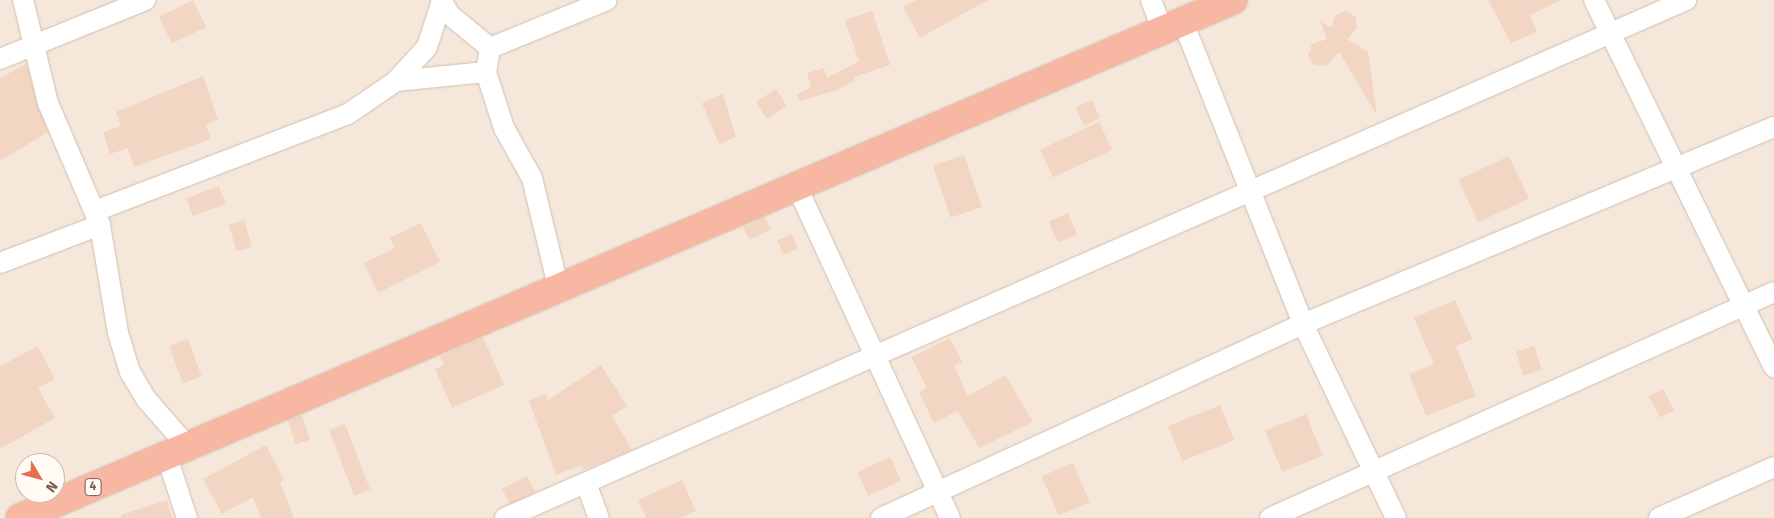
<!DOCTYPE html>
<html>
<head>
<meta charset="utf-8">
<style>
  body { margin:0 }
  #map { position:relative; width:1774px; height:518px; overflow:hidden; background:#fdf6ec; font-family:"Fira Sans",sans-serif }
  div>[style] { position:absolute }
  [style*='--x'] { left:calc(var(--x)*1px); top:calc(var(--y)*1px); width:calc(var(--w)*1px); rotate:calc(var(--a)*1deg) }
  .residential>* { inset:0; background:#f5e8da }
  .building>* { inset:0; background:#f3d5c3; transform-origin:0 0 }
  .roads { filter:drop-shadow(0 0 1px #d1beb0) drop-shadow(0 0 1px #d1beb0) }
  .street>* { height:20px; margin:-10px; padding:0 10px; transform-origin:10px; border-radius:10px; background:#fff }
  .highway>* { height:28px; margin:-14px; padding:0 14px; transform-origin:14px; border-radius:14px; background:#f7b7a3 }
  span { translate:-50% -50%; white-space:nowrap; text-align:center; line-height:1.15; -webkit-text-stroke:5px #fffaf3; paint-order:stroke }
  .shield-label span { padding:1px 4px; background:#fffaf3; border:1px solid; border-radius:4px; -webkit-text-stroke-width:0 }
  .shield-label { font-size:12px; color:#7a5c4d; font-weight:700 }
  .north { position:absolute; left:15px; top:453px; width:50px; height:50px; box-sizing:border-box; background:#fffaf3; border:1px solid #cabbb1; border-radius:50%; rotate:127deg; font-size:14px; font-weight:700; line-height:20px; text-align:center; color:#7a5c4d }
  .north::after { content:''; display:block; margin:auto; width:18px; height:22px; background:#e76f51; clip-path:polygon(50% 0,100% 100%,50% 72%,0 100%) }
</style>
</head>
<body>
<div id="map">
  <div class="residential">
    <i style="clip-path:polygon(evenodd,0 0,1774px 0,1774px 518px,0 518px,0 0,25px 463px,55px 463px,55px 493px,25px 493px,25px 463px)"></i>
  </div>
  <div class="building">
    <i style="left:193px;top:0;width:30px;height:38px;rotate:64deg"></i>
    <i style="clip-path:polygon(916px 0,988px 0,920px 38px,903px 7px)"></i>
    <i style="clip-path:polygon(1488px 0,1561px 0,1530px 15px,1537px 32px,1511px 43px)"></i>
    <i style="clip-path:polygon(872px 11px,890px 65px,854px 77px,855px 80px,840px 89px,800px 101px,797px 95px,811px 87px,807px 73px,824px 68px,827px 78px,859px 61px,845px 20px)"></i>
    <i style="clip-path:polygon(1346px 11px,1356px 17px,1357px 28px,1347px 39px,1368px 52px,1377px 115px,1339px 52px,1326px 66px,1314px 65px,1308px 56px,1312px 44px,1327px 39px,1320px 21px,1331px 28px,1335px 15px)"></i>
    <i style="clip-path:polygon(26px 64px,48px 132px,0 161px,0 78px)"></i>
    <i style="clip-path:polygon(203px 76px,218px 120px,206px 124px,211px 139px,134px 167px,128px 148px,110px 154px,103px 132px,121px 126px,116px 112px)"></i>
    <i style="left:776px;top:89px;width:20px;height:24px;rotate:57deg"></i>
    <i style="clip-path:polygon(723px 94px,736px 137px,719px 144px,702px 103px)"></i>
    <i style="left:1092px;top:100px;width:20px;height:18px;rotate:66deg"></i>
    <i style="left:1099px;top:122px;width:31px;height:65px;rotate:65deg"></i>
    <i style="left:964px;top:155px;width:55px;height:33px;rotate:71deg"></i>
    <i style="left:1509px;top:156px;width:47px;height:56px;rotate:65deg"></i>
    <i style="left:219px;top:186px;width:19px;height:35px;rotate:69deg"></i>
    <i style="left:1068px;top:213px;width:23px;height:21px;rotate:67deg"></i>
    <i style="left:765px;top:217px;width:14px;height:24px;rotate:65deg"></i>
    <i style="left:244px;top:220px;width:28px;height:16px;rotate:73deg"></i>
    <i style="clip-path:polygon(421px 223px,440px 262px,378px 293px,364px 263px,395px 248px,390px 238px)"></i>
    <i style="left:792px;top:234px;width:16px;height:16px;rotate:68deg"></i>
    <i style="clip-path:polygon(1455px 300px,1472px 339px,1456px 346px,1476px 396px,1426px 416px,1409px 374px,1434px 364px,1414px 318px)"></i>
    <i style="clip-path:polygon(483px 337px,504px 385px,452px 408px,435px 369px,444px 365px,440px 356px)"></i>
    <i style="clip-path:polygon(950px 338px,962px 362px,954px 366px,968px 396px,1005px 375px,1033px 422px,979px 448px,958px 411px,934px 423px,919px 392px,927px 388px,911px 357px)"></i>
    <i style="left:188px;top:339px;width:40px;height:20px;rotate:70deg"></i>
    <i style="clip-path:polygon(38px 346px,55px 379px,38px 388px,55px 418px,0 449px,0 366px)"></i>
    <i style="left:1534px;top:346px;width:25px;height:19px;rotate:72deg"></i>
    <i style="clip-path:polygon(601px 365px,627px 406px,612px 416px,632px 450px,584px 470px,581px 465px,556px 475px,529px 401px,546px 394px,548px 400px)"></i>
    <i style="left:1663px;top:389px;width:24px;height:16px;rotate:62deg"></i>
    <i style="left:1220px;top:405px;width:38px;height:56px;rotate:68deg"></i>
    <i style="left:1306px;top:414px;width:45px;height:44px;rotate:68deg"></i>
    <i style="left:302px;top:415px;width:26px;height:15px;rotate:72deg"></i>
    <i style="left:345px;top:424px;width:70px;height:17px;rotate:69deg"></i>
    <i style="clip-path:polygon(266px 445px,284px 480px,280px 482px,294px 518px,261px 518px,253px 497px,222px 514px,203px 479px)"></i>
    <i style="left:890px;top:457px;width:26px;height:36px;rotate:65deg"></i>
    <i style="left:1073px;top:463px;width:43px;height:34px;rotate:67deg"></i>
    <i style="left:527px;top:476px;width:18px;height:28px;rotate:63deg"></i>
    <i style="clip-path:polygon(682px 480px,696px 511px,681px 518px,646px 518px,638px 500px)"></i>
    <i style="clip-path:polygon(167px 500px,172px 518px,121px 518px,121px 515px)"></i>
  </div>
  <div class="roads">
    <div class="street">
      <i style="--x:23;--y:0;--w:106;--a:76.4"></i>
      <i style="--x:48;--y:103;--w:133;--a:66.9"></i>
      <i style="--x:100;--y:225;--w:109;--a:80.5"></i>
      <i style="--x:118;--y:333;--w:41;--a:72.9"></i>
      <i style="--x:130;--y:372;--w:33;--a:59"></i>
      <i style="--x:147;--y:400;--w:62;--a:48.9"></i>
      <i style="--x:441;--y:0;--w:17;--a:59"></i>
      <i style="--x:450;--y:15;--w:52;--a:39.5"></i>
      <i style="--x:490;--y:48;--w:24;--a:99"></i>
      <i style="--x:486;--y:72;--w:59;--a:72.2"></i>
      <i style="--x:504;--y:128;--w:57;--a:60.8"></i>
      <i style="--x:532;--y:178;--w:111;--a:76.5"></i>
      <i style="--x:1151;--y:0;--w:33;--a:69"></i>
      <i style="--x:1594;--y:0;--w:409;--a:63.9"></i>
      <i style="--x:1183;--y:22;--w:325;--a:68.3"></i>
      <i style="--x:1303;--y:324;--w:215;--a:64.4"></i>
      <i style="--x:490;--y:48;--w:126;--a:-22.3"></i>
      <i style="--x:0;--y:59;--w:157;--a:-22.1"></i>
      <i style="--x:396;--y:81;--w:90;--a:-5.7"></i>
      <i style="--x:797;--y:187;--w:365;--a:65.2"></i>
      <i style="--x:95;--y:211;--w:271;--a:-21"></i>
      <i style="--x:348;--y:114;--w:58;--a:-34.5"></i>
      <i style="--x:396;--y:81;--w:46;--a:-47.6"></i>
      <i style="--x:427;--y:47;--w:48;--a:-71.9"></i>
      <i style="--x:0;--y:263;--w:107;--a:-20.8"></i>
      <i style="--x:167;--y:457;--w:64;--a:71.8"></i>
      <i style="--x:586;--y:483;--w:37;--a:70"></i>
      <i style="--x:505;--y:518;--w:1290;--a:-23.68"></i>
      <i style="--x:881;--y:518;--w:464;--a:-24.7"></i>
      <i style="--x:1303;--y:324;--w:511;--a:-22.7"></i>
      <i style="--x:1270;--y:518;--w:552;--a:-24.15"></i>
      <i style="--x:1659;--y:518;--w:126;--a:-23.9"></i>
    </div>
    <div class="highway">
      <i style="--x:20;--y:518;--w:1319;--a:-23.12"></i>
    </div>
  </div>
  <div class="shield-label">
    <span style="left:93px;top:487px">4</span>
  </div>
  <div class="north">N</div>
</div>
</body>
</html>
